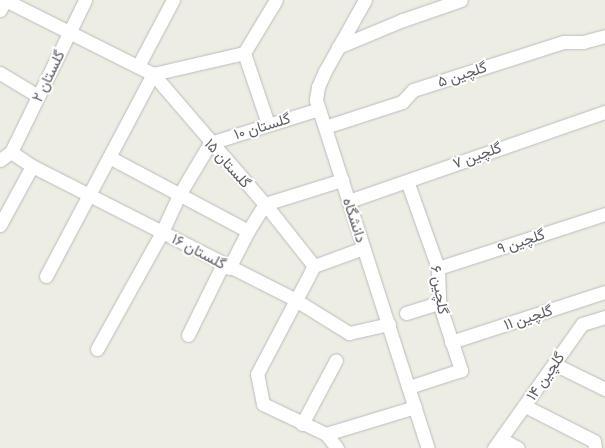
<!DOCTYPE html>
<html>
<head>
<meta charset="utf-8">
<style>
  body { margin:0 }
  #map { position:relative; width:605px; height:448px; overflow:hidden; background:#eeede3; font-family:"Exo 2",Vazirmatn,sans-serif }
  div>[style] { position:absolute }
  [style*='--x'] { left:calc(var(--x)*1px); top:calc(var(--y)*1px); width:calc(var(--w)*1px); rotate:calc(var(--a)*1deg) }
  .roads { filter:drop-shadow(0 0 1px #b9bbbf) drop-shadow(0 0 1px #b9bbbf) }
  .minor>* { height:13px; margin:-6.5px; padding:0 6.5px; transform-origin:6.5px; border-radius:6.5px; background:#fff }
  span { translate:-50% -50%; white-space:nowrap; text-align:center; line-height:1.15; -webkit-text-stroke:4px #fff; paint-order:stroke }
  .street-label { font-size:15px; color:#5c5e64 }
</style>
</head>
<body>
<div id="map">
  <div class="roads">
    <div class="minor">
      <i style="--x:365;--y:0;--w:81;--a:119.4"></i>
      <i style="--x:325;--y:71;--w:17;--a:114"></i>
      <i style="--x:318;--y:87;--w:13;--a:99"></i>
      <i style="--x:316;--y:100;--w:366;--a:72.2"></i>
      <i style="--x:0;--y:10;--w:11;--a:-63"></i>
      <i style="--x:5;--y:0;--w:165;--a:26.6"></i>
      <i style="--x:153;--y:74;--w:172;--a:49.3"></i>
      <i style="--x:265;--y:204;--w:79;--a:51.7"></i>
      <i style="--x:338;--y:47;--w:70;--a:-22.6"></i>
      <i style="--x:403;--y:20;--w:61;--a:-19"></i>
      <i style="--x:244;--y:53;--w:75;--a:71.3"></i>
      <i style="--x:138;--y:66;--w:75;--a:-62.1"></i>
      <i style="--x:0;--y:73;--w:44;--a:31.2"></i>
      <i style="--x:325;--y:127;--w:81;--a:-18"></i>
      <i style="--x:402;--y:102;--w:16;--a:-47"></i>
      <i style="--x:413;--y:90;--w:157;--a:-17.7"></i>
      <i style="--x:563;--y:42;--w:20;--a:0"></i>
      <i style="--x:583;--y:42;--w:23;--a:-15"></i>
      <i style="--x:11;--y:152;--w:25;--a:34"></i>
      <i style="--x:32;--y:166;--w:294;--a:26.9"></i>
      <i style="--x:294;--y:299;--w:65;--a:31.7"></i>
      <i style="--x:349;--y:333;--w:41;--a:-12.7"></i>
      <i style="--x:109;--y:157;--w:157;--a:28"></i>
      <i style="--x:0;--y:160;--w:14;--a:-36"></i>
      <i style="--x:11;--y:152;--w:169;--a:-64"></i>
      <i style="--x:407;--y:181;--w:92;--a:70.4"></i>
      <i style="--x:438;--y:268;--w:35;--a:88"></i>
      <i style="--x:439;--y:303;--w:71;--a:71.8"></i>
      <i style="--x:461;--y:370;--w:55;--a:161.9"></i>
      <i style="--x:349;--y:201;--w:271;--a:-19.2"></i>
      <i style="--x:0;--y:225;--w:67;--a:-61.5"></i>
      <i style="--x:229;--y:268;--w:42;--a:-62.8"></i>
      <i style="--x:248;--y:231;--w:32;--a:-58"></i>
      <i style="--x:265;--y:204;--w:81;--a:-17.3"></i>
      <i style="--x:438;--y:268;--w:176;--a:-17.9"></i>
      <i style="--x:46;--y:276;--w:229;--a:-62.1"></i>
      <i style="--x:153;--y:74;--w:93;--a:-13"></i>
      <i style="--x:244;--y:53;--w:62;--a:-58.9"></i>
      <i style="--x:406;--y:313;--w:34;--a:-17"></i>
      <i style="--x:188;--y:335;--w:79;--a:-63.8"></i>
      <i style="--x:451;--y:342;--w:162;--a:-18"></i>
      <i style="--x:97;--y:349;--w:134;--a:-60.9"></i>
      <i style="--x:162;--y:232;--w:41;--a:-65.3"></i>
      <i style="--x:179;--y:195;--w:61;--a:-59.2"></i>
      <i style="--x:210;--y:143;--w:114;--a:-17.3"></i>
      <i style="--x:554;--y:364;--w:57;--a:26.1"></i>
      <i style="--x:525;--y:406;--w:77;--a:26.9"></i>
      <i style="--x:594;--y:441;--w:7;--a:82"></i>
      <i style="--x:302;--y:424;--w:72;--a:-62"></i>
      <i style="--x:326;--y:434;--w:93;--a:-16.9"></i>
      <i style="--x:501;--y:439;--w:19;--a:28"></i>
      <i style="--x:337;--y:448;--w:18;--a:-128"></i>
      <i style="--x:326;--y:434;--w:70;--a:-154.5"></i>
      <i style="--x:263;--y:404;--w:31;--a:-101"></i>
      <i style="--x:257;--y:374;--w:122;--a:-62.2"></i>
      <i style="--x:314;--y:266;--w:47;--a:-20"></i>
      <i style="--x:494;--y:448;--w:152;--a:-54.6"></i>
      <i style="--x:582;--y:324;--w:24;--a:-17"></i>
    </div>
  </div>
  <div class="street-label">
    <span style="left:462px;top:74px;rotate:-18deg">گلچین ۵</span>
    <span style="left:48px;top:76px;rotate:-64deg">گلستان ۲</span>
    <span style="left:262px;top:126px;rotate:-17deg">گلستان ۱۰</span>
    <span style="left:477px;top:155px;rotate:-20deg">گلچین ۷</span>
    <span style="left:228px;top:163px;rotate:48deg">گلستان ۱۵</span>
    <span style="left:355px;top:220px;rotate:72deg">دانشگاه</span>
    <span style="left:521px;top:241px;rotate:-18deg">گلچین ۹</span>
    <span style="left:199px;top:251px;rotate:28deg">گلستان ۱۶</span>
    <span style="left:440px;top:290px;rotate:81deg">گلچین ۶</span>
    <span style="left:528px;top:317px;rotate:-18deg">گلچین ۱۱</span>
    <span style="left:545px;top:376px;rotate:-55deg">گلچین ۱۴</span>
  </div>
</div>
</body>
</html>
